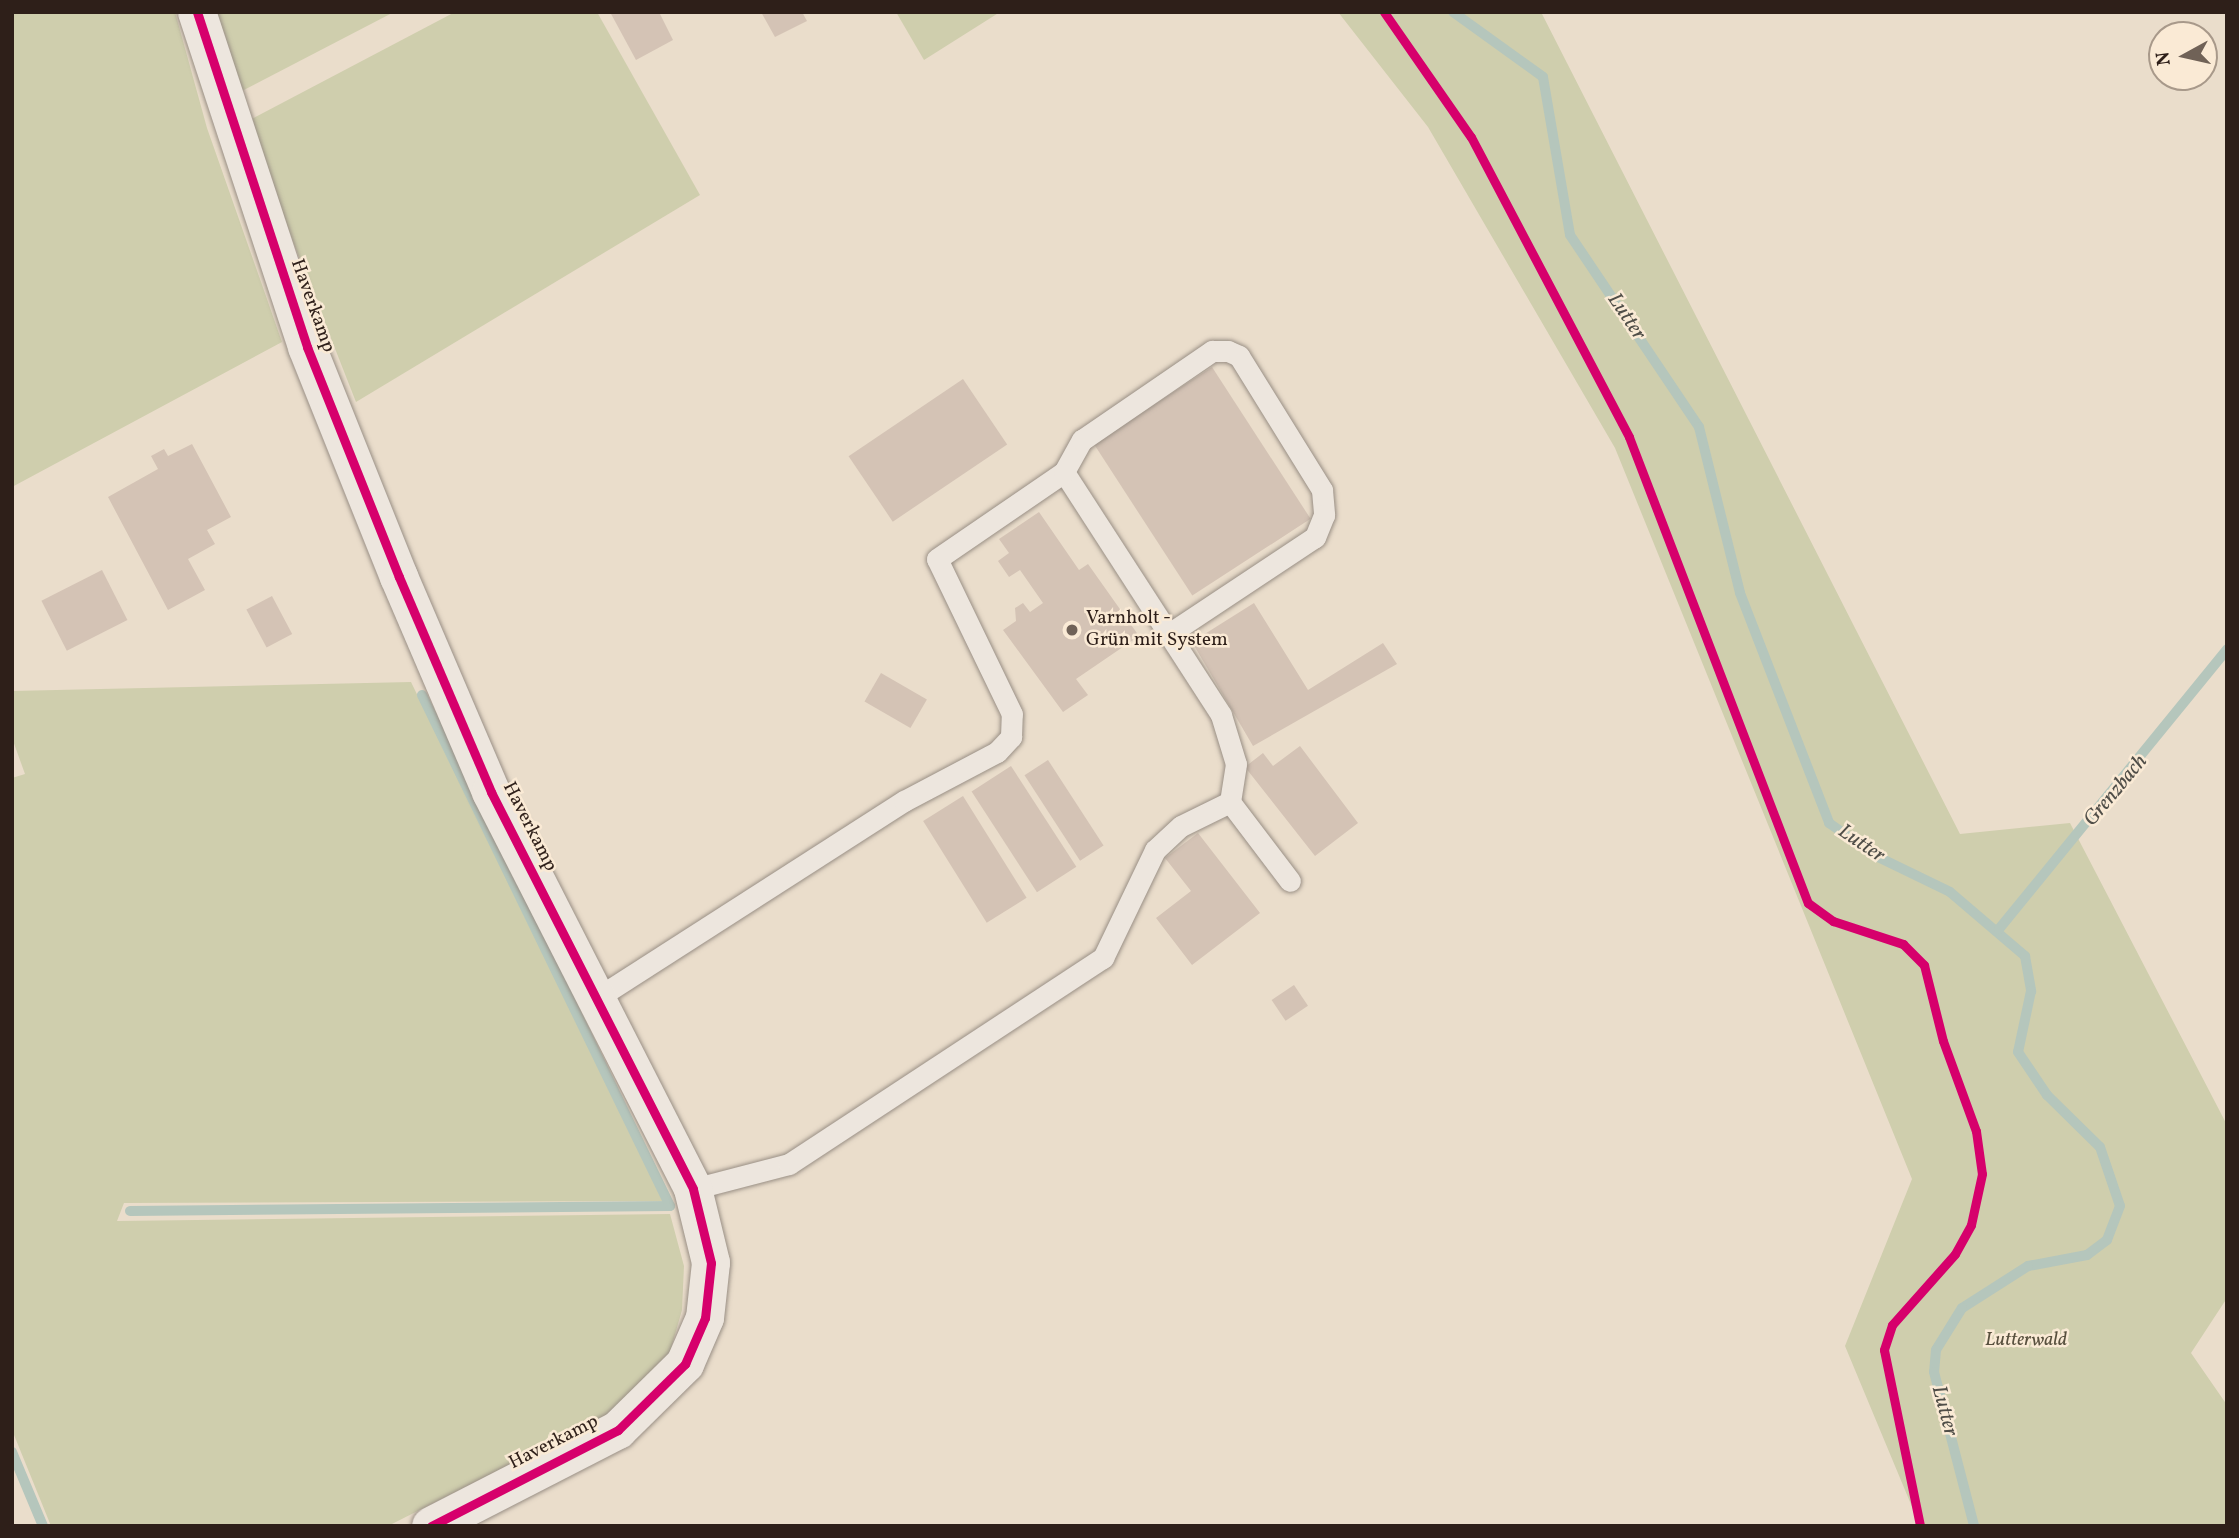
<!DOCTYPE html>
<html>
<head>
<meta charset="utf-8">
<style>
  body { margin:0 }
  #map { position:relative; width:2239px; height:1538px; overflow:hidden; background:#eaddcb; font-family:Vollkorn,serif }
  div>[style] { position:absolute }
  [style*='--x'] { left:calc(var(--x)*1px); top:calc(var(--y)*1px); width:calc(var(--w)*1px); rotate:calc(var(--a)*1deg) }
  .green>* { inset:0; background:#cfcead }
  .stream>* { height:10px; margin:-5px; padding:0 5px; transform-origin:5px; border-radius:5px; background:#b5c6bc }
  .building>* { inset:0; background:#d4c3b5; transform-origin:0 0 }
  .roads { filter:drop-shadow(0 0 2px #998f85) drop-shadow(0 0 2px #998f85) }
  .lane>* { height:21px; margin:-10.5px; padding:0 10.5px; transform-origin:10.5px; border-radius:10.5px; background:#ede6de }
  .street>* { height:38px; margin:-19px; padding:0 19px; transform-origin:19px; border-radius:19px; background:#ede6de }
  .cycleway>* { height:9px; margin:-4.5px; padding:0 4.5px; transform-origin:4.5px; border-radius:4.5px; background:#d6006c }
  .dots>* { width:19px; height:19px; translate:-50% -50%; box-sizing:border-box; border:4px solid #faead5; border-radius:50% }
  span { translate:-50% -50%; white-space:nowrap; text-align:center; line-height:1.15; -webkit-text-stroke:5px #faead5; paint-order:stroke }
  .street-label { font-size:19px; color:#2e1f19 }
  .poi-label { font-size:19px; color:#2e1f19 }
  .left { translate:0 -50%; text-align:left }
  .park-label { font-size:19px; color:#58503e; font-style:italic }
  .water-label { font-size:21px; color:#504e48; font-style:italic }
  .frame { position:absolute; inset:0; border:14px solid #2e1f19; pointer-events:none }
  .north { position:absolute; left:2148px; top:21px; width:70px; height:70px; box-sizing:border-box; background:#faead5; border:2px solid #a8998a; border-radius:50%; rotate:262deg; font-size:19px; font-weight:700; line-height:28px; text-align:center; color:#2e1f19 }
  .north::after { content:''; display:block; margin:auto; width:24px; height:32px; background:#706257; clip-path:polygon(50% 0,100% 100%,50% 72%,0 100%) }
</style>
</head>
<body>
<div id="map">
  <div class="green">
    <i style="clip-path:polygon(12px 12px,175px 12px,207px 128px,282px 342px,12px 487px)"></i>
    <i style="clip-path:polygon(217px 12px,394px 12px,240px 92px)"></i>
    <i style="clip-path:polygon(455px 12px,597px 12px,700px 195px,356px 402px,246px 122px)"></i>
    <i style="clip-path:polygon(896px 12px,1000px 12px,924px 60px)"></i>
    <i style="clip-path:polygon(1338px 12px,1541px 12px,1960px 834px,2070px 823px,2227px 1125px,2227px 1298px,2191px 1353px,2227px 1405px,2227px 1526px,1920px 1526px,1845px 1346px,1912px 1179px,1615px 448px,1428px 127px)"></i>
    <i style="clip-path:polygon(411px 682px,664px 1201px,124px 1203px,117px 1221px,670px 1214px,684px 1266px,682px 1310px,670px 1352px,611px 1413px,388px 1526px,51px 1526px,12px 1430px,12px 778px,25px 774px,12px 738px,12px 691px)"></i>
  </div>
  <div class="stream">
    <i style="--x:1453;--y:12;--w:111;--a:35.8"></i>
    <i style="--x:1543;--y:77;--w:160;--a:80.3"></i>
    <i style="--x:1570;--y:235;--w:231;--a:56.1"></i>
    <i style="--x:1699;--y:427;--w:171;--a:76.1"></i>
    <i style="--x:1740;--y:593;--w:247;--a:68.8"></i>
    <i style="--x:1829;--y:823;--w:57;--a:35.1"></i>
    <i style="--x:1876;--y:856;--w:82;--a:25.9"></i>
    <i style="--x:1950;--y:892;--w:99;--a:40.5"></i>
    <i style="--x:2025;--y:956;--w:36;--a:80"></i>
    <i style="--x:2031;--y:991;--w:62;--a:102"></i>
    <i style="--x:2018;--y:1052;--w:52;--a:56"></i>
    <i style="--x:2047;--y:1095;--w:74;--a:44.5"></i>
    <i style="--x:2100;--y:1147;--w:62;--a:71.3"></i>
    <i style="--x:2120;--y:1206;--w:36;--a:111"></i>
    <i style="--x:2107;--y:1240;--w:25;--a:143"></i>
    <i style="--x:2087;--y:1255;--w:60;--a:169.4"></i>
    <i style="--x:2028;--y:1266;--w:78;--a:147.5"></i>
    <i style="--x:1962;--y:1308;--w:49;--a:121.8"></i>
    <i style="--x:1936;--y:1350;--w:22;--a:95"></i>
    <i style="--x:1934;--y:1372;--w:159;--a:75.4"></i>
    <i style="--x:1999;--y:929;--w:361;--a:-50.8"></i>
    <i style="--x:130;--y:1211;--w:540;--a:-0.53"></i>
    <i style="--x:670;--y:1206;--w:568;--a:-115.89"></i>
    <i style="--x:12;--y:1452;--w:80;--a:67.3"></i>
  </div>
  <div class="building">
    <i style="clip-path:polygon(610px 12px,659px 12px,673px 40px,636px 60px)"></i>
    <i style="clip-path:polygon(761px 12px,802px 12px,807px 21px,775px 37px)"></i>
    <i style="left:1212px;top:367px;width:181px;height:141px;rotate:57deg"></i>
    <i style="left:963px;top:379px;width:79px;height:138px;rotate:56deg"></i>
    <i style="clip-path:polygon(192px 444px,231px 517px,207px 530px,215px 544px,188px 559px,205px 590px,168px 610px,108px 497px,158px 469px,151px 456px,164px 449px,168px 456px)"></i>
    <i style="clip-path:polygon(1039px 512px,1079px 570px,1088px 564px,1139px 636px,1076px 679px,1088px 695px,1063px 712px,1003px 630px,1016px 621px,1015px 608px,1023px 603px,1030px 612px,1043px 603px,1020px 570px,1009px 577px,998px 561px,1009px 553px,999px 539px)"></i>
    <i style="left:102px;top:570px;width:56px;height:68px;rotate:63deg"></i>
    <i style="left:272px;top:596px;width:43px;height:29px;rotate:62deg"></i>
    <i style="clip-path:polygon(1254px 603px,1308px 690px,1383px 643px,1397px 664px,1253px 746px,1192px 642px)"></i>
    <i style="left:881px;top:673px;width:53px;height:33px;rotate:30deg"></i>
    <i style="clip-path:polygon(1300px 746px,1358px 823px,1315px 856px,1245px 767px,1263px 753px,1273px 766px)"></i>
    <i style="left:1048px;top:760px;width:102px;height:28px;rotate:57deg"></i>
    <i style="left:1011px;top:766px;width:120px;height:47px;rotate:57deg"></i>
    <i style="left:963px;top:796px;width:120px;height:47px;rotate:58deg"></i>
    <i style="clip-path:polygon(1198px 833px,1260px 913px,1192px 965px,1156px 918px,1191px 891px,1165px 858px)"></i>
    <i style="left:1294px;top:985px;width:25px;height:27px;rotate:56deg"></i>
  </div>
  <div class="roads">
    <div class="lane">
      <i style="--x:1064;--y:472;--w:289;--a:57.1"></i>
      <i style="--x:1221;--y:715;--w:51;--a:73"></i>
      <i style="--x:1236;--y:764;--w:38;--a:99"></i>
      <i style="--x:1230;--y:802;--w:99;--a:52.8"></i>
      <i style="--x:597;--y:998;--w:365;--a:-32.7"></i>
      <i style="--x:904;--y:801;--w:105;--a:-27.8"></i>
      <i style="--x:997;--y:752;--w:21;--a:-47"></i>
      <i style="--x:1011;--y:737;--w:23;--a:-88"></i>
      <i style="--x:1012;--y:714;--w:172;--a:-115.8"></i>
      <i style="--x:937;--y:559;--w:154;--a:-34.4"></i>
      <i style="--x:1064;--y:472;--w:37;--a:-61"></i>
      <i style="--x:1082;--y:440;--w:158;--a:-34.4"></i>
      <i style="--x:1212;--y:351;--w:16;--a:0"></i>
      <i style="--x:1228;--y:351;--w:12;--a:24"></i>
      <i style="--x:1239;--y:356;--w:158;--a:58.2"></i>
      <i style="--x:1322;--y:490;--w:25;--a:85"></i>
      <i style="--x:1324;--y:515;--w:24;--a:112"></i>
      <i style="--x:1315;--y:537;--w:175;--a:146.4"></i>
      <i style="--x:693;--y:1189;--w:99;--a:-14.6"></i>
      <i style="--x:789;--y:1164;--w:376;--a:-33.3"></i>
      <i style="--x:1103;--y:958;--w:120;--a:-64.3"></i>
      <i style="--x:1155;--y:850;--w:35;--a:-43"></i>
      <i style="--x:1181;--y:826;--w:55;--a:-26.1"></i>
    </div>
    <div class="street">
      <i style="--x:197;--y:12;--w:353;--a:71.8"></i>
      <i style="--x:307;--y:347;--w:248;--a:68.2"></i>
      <i style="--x:399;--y:577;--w:234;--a:66.8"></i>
      <i style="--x:491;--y:792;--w:445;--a:63"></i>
      <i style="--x:693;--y:1189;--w:76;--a:76.3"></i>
      <i style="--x:711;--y:1263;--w:55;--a:96.2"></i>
      <i style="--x:705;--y:1318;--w:50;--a:113.5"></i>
      <i style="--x:685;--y:1364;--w:94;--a:135.4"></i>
      <i style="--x:618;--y:1430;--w:210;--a:152.8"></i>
    </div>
  </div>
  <div class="cycleway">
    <i style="--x:197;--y:12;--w:353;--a:71.8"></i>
    <i style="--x:307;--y:347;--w:248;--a:68.2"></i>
    <i style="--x:399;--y:577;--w:234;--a:66.8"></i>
    <i style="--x:491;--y:792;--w:445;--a:63"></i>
    <i style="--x:693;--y:1189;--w:76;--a:76.3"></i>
    <i style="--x:711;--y:1263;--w:55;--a:96.2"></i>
    <i style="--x:705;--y:1318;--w:50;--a:113.5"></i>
    <i style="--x:685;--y:1364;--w:94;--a:135.4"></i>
    <i style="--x:618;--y:1430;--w:210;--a:152.8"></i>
    <i style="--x:1384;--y:12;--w:152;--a:55.2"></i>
    <i style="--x:1471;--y:137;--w:339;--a:62.2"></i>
    <i style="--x:1629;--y:437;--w:499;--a:69"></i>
    <i style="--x:1808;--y:903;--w:31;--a:36"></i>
    <i style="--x:1833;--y:921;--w:74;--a:18.2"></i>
    <i style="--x:1903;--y:944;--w:30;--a:45"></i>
    <i style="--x:1924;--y:965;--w:78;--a:76"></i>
    <i style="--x:1943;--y:1041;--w:96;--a:69.9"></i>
    <i style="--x:1976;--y:1131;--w:43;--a:82.1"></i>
    <i style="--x:1982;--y:1174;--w:52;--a:102.2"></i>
    <i style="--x:1971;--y:1225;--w:33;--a:119"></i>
    <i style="--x:1955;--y:1254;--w:95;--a:131.6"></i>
    <i style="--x:1892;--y:1325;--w:26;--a:108"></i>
    <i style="--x:1884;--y:1350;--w:180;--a:78.4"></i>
  </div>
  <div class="dots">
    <i style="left:1072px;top:630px;background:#706257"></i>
  </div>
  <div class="street-label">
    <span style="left:312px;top:306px;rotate:70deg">Haverkamp</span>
    <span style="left:529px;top:827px;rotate:63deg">Haverkamp</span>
    <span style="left:554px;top:1443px;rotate:-27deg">Haverkamp</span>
  </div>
  <div class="poi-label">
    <span class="left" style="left:1086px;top:630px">Varnholt -<br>Grün mit System</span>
  </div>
  <div class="park-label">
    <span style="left:2026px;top:1341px">Lutterwald</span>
  </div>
  <div class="water-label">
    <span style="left:1626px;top:317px;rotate:56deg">Lutter</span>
    <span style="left:2116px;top:791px;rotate:-50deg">Grenzbach</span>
    <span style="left:1861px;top:844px;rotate:34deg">Lutter</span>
    <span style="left:1944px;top:1411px;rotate:75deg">Lutter</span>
  </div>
  <div class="frame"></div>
  <div class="north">N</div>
</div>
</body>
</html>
